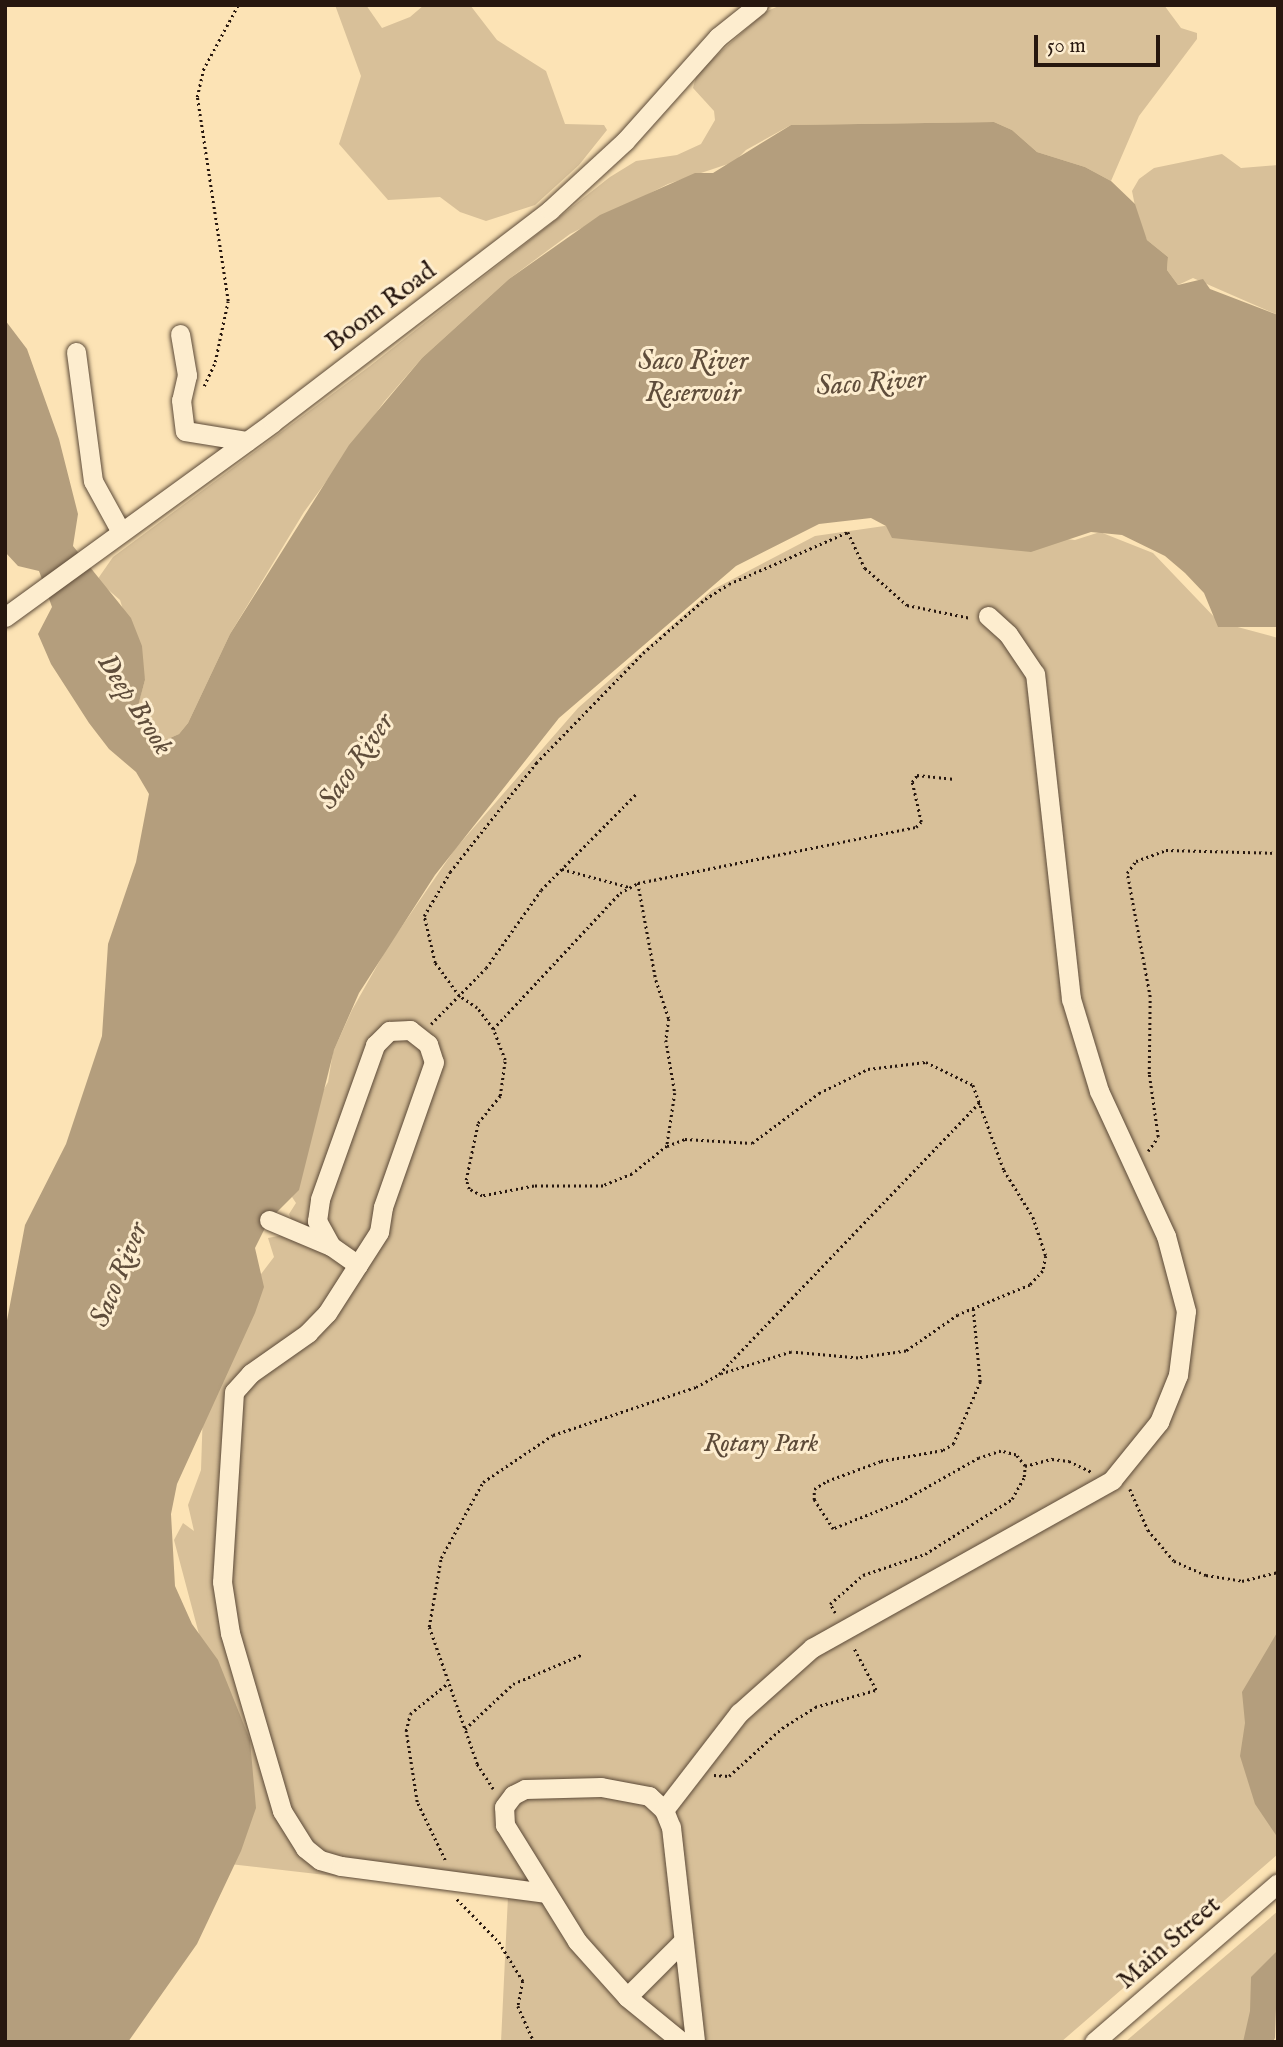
<!DOCTYPE html>
<html>
<head>
<meta charset="utf-8">
<style>
  body { margin:0 }
  #map { position:relative; width:1283px; height:2047px; overflow:hidden; background:#fce3b5; font-family:"IM FELL English",serif }
  div>[style] { position:absolute }
  [style*='--x'] { left:calc(var(--x)*1px); top:calc(var(--y)*1px); width:calc(var(--w)*1px); rotate:calc(var(--a)*1deg) }
  .green>* { inset:0; background:#d8c099 }
  .water>* { inset:0; background:#b49e7d }
  .path>* { height:2.5px; margin-top:-1.25px; transform-origin:0; background:repeating-linear-gradient(90deg,#27170f 0 2px,transparent 0 5.5px) }
  .roads { filter:drop-shadow(0 0 2px #5c4a38) drop-shadow(0 0 2px #5c4a38) }
  .minor>* { height:19px; margin:-9.5px; padding:0 9.5px; transform-origin:9.5px; border-radius:9.5px; background:#fdedcf }
  span { translate:-50% -50%; white-space:nowrap; text-align:center; line-height:1.15; -webkit-text-stroke:6px #fdedcf; paint-order:stroke }
  .street-label { font-size:26px; color:#27170f }
  .park-label { font-size:26px; color:#5c4a38; font-style:italic }
  .water-label { font-size:28px; color:#5f4d3b; font-style:italic }
  .frame { position:absolute; inset:0; border:7px solid #27170f; pointer-events:none }
  .scale { position:absolute; left:1034px; top:35px; width:126px; height:32px; box-sizing:border-box; border:4px solid #27170f; border-top:0; padding-left:9px; font-size:21px; line-height:24px; white-space:nowrap; color:#27170f; -webkit-text-stroke:5px #fdedcf; paint-order:stroke }
</style>
</head>
<body>
<div id="map">
  <div class="green">
    <i style="clip-path:polygon(335px 5px,366px 5px,382px 28px,410px 17px,424px 5px,470px 5px,497px 40px,546px 71px,565px 124px,604px 125px,607px 130px,579px 165px,535px 205px,486px 221px,460px 212px,440px 197px,388px 200px,339px 144px,361px 76px)"></i>
    <i style="clip-path:polygon(781px 5px,1164px 5px,1181px 28px,1197px 33px,1197px 39px,1139px 116px,1111px 181px,1085px 167px,1037px 152px,1012px 130px,994px 122px,791px 125px,746px 150px,734px 162px,668px 184px,570px 234px,509px 279px,422px 358px,384px 402px,304px 512px,230px 634px,188px 723px,179px 734px,163px 741px,154px 738px,138px 705px,145px 680px,120px 600px,97px 580px,113px 557px,370px 366px,610px 177px,636px 161px,677px 155px,701px 144px,715px 120px,714px 111px,693px 88px,697px 73px,765px 12px)"></i>
    <i style="clip-path:polygon(1222px 154px,1241px 168px,1278px 165px,1278px 315px,1193px 278px,1178px 285px,1167px 270px,1168px 257px,1147px 240px,1138px 221px,1132px 191px,1139px 179px,1154px 168px)"></i>
    <i style="clip-path:polygon(912px 522px,1075px 540px,1100px 532px,1153px 553px,1219px 622px,1278px 638px,1278px 1854px,1061px 2042px,501px 2042px,508px 1896px,212px 1862px,204px 1653px,174px 1540px,183px 1523px,194px 1531px,188px 1505px,201px 1470px,203px 1409px,258px 1278px,274px 1257px,268px 1238px,288px 1234px,293px 1223px,289px 1214px,296px 1203px,292px 1197px,303px 1127px,328px 1082px,333px 1052px,352px 1010px,387px 948px,455px 849px,578px 708px,712px 590px,815px 536px)"></i>
    <i style="clip-path:polygon(1278px 1911px,1278px 1971px,1254px 2042px,1125px 2042px)"></i>
  </div>
  <div class="water">
    <i style="clip-path:polygon(994px 122px,1012px 130px,1037px 152px,1085px 167px,1111px 181px,1135px 204px,1147px 240px,1168px 257px,1167px 270px,1178px 285px,1203px 279px,1210px 289px,1278px 315px,1278px 627px,1218px 627px,1204px 593px,1185px 573px,1165px 556px,1122px 535px,1091px 532px,1031px 552px,892px 538px,886px 526px,871px 518px,819px 524px,736px 566px,559px 718px,435px 875px,359px 993px,334px 1050px,299px 1190px,269px 1220px,255px 1248px,264px 1287px,255px 1313px,177px 1484px,171px 1514px,175px 1586px,192px 1624px,218px 1660px,250px 1740px,256px 1808px,241px 1851px,197px 1944px,128px 2042px,5px 2042px,5px 1331px,25px 1225px,66px 1144px,102px 1036px,108px 944px,136px 862px,149px 794px,136px 772px,109px 749px,89px 723px,51px 664px,38px 634px,52px 607px,39px 571px,18px 566px,5px 552px,5px 320px,27px 349px,59px 439px,78px 514px,73px 546px,131px 618px,142px 646px,145px 680px,138px 706px,154px 738px,163px 741px,179px 734px,188px 723px,230px 634px,349px 445px,422px 358px,509px 279px,600px 215px,695px 173px,713px 173px,791px 125px)"></i>
    <i style="clip-path:polygon(1278px 1631px,1278px 1838px,1255px 1804px,1240px 1756px,1245px 1723px,1242px 1692px)"></i>
    <i style="clip-path:polygon(1278px 1950px,1275px 2038px,1273px 2042px,1243px 2042px,1250px 2011px,1251px 1977px)"></i>
  </div>
  <div class="path">
    <i style="--x:204;--y:386;--w:26;--a:-65"></i>
    <i style="--x:215;--y:362;--w:62;--a:-78"></i>
    <i style="--x:228;--y:301;--w:206;--a:-98.6"></i>
    <i style="--x:197;--y:97;--w:28;--a:-77"></i>
    <i style="--x:203;--y:70;--w:74;--a:-61.7"></i>
    <i style="--x:562;--y:869;--w:69;--a:15"></i>
    <i style="--x:638;--y:883;--w:99;--a:79.5"></i>
    <i style="--x:656;--y:980;--w:41;--a:71.6"></i>
    <i style="--x:669;--y:1019;--w:21;--a:98"></i>
    <i style="--x:666;--y:1040;--w:54;--a:80.4"></i>
    <i style="--x:675;--y:1093;--w:54;--a:98.6"></i>
    <i style="--x:667;--y:1146;--w:45;--a:141.3"></i>
    <i style="--x:632;--y:1174;--w:31;--a:158"></i>
    <i style="--x:603;--y:1186;--w:69;--a:180"></i>
    <i style="--x:534;--y:1186;--w:53;--a:169.1"></i>
    <i style="--x:482;--y:1196;--w:15;--a:-152"></i>
    <i style="--x:469;--y:1189;--w:9;--a:-108"></i>
    <i style="--x:466;--y:1180;--w:58;--a:-78.1"></i>
    <i style="--x:478;--y:1123;--w:35;--a:-51"></i>
    <i style="--x:500;--y:1096;--w:36;--a:-82"></i>
    <i style="--x:505;--y:1060;--w:33;--a:-111"></i>
    <i style="--x:493;--y:1029;--w:26;--a:-127"></i>
    <i style="--x:477;--y:1008;--w:22;--a:-146"></i>
    <i style="--x:459;--y:996;--w:41;--a:-126"></i>
    <i style="--x:435;--y:963;--w:48;--a:-103.2"></i>
    <i style="--x:424;--y:916;--w:51;--a:-59.4"></i>
    <i style="--x:450;--y:872;--w:139;--a:-51.7"></i>
    <i style="--x:536;--y:763;--w:153;--a:-45.8"></i>
    <i style="--x:643;--y:653;--w:82;--a:-41.1"></i>
    <i style="--x:705;--y:599;--w:28;--a:-32"></i>
    <i style="--x:729;--y:584;--w:130;--a:-23.6"></i>
    <i style="--x:848;--y:532;--w:40;--a:65"></i>
    <i style="--x:865;--y:568;--w:56;--a:41.4"></i>
    <i style="--x:907;--y:605;--w:65;--a:11.5"></i>
    <i style="--x:431;--y:1024;--w:78;--a:-45.5"></i>
    <i style="--x:486;--y:968;--w:95;--a:-54.8"></i>
    <i style="--x:541;--y:890;--w:136;--a:-45.3"></i>
    <i style="--x:493;--y:1029;--w:186;--a:-47"></i>
    <i style="--x:620;--y:893;--w:21;--a:-29"></i>
    <i style="--x:638;--y:883;--w:284;--a:-11.4"></i>
    <i style="--x:916;--y:827;--w:7;--a:-45"></i>
    <i style="--x:921;--y:822;--w:41;--a:-102.7"></i>
    <i style="--x:912;--y:782;--w:9;--a:-54"></i>
    <i style="--x:917;--y:775;--w:38;--a:6"></i>
    <i style="--x:667;--y:1146;--w:19;--a:-21"></i>
    <i style="--x:685;--y:1139;--w:67;--a:3.4"></i>
    <i style="--x:752;--y:1143;--w:84;--a:-36.7"></i>
    <i style="--x:819;--y:1093;--w:55;--a:-26.1"></i>
    <i style="--x:868;--y:1069;--w:58;--a:-6.9"></i>
    <i style="--x:926;--y:1062;--w:52;--a:26.1"></i>
    <i style="--x:973;--y:1085;--w:90;--a:70"></i>
    <i style="--x:1004;--y:1170;--w:55;--a:58.3"></i>
    <i style="--x:1033;--y:1217;--w:41;--a:71.6"></i>
    <i style="--x:1046;--y:1256;--w:15;--a:101"></i>
    <i style="--x:1043;--y:1271;--w:19;--a:133"></i>
    <i style="--x:1030;--y:1285;--w:78;--a:157.4"></i>
    <i style="--x:958;--y:1315;--w:63;--a:145.3"></i>
    <i style="--x:906;--y:1351;--w:49;--a:171.7"></i>
    <i style="--x:858;--y:1358;--w:67;--a:-174.9"></i>
    <i style="--x:791;--y:1352;--w:73;--a:162.6"></i>
    <i style="--x:1148;--y:1151;--w:17;--a:-54"></i>
    <i style="--x:1158;--y:1137;--w:64;--a:-98.1"></i>
    <i style="--x:1149;--y:1074;--w:77;--a:-89.3"></i>
    <i style="--x:1150;--y:997;--w:126;--a:-100.5"></i>
    <i style="--x:1127;--y:873;--w:15;--a:-53"></i>
    <i style="--x:1136;--y:861;--w:32;--a:-20"></i>
    <i style="--x:1166;--y:850;--w:112;--a:1.5"></i>
    <i style="--x:1025;--y:1466;--w:28;--a:-15"></i>
    <i style="--x:1052;--y:1459;--w:17;--a:7"></i>
    <i style="--x:1069;--y:1461;--w:25;--a:26"></i>
    <i style="--x:1130;--y:1489;--w:45;--a:66.3"></i>
    <i style="--x:1148;--y:1530;--w:40;--a:50"></i>
    <i style="--x:1174;--y:1561;--w:35;--a:24"></i>
    <i style="--x:1206;--y:1575;--w:36;--a:9"></i>
    <i style="--x:1242;--y:1581;--w:37;--a:-14"></i>
    <i style="--x:835;--y:1613;--w:10;--a:-119"></i>
    <i style="--x:830;--y:1604;--w:44;--a:-41.3"></i>
    <i style="--x:863;--y:1575;--w:65;--a:-18.7"></i>
    <i style="--x:925;--y:1554;--w:103;--a:-32.3"></i>
    <i style="--x:1012;--y:1499;--w:25;--a:-61"></i>
    <i style="--x:1024;--y:1477;--w:11;--a:-85"></i>
    <i style="--x:1025;--y:1466;--w:14;--a:-129"></i>
    <i style="--x:1016;--y:1455;--w:16;--a:-165"></i>
    <i style="--x:1001;--y:1451;--w:23;--a:162"></i>
    <i style="--x:979;--y:1458;--w:87;--a:150.5"></i>
    <i style="--x:903;--y:1501;--w:75;--a:158.2"></i>
    <i style="--x:833;--y:1529;--w:35;--a:-123"></i>
    <i style="--x:814;--y:1500;--w:11;--a:-90"></i>
    <i style="--x:814;--y:1489;--w:15;--a:-32"></i>
    <i style="--x:827;--y:1481;--w:58;--a:-20.3"></i>
    <i style="--x:881;--y:1461;--w:63;--a:-10.1"></i>
    <i style="--x:943;--y:1450;--w:12;--a:-31"></i>
    <i style="--x:953;--y:1444;--w:68;--a:-66.5"></i>
    <i style="--x:980;--y:1382;--w:73;--a:-95.5"></i>
    <i style="--x:465;--y:1729;--w:66;--a:-43.2"></i>
    <i style="--x:513;--y:1684;--w:74;--a:-23.1"></i>
    <i style="--x:714;--y:1775;--w:15;--a:4"></i>
    <i style="--x:729;--y:1776;--w:72;--a:-42.2"></i>
    <i style="--x:782;--y:1728;--w:39;--a:-32"></i>
    <i style="--x:815;--y:1707;--w:63;--a:-15.6"></i>
    <i style="--x:876;--y:1690;--w:49;--a:-118.1"></i>
    <i style="--x:493;--y:1789;--w:30;--a:-123"></i>
    <i style="--x:477;--y:1764;--w:145;--a:-109.3"></i>
    <i style="--x:429;--y:1627;--w:70;--a:-80.1"></i>
    <i style="--x:441;--y:1558;--w:87;--a:-61.1"></i>
    <i style="--x:483;--y:1482;--w:84;--a:-33.9"></i>
    <i style="--x:553;--y:1435;--w:151;--a:-18.6"></i>
    <i style="--x:696;--y:1387;--w:26;--a:-29"></i>
    <i style="--x:719;--y:1374;--w:378;--a:-46.2"></i>
    <i style="--x:445;--y:1860;--w:64;--a:-115.8"></i>
    <i style="--x:417;--y:1802;--w:72;--a:-98.8"></i>
    <i style="--x:406;--y:1731;--w:17;--a:-77"></i>
    <i style="--x:410;--y:1714;--w:49;--a:-39.2"></i>
    <i style="--x:457;--y:1899;--w:60;--a:45.7"></i>
    <i style="--x:499;--y:1942;--w:46;--a:58.4"></i>
    <i style="--x:523;--y:1981;--w:25;--a:101"></i>
    <i style="--x:518;--y:2006;--w:39;--a:66"></i>
  </div>
  <div class="roads">
    <div class="minor">
      <i style="--x:180;--y:334;--w:42;--a:80.3"></i>
      <i style="--x:187;--y:375;--w:26;--a:103"></i>
      <i style="--x:181;--y:400;--w:31;--a:83"></i>
      <i style="--x:185;--y:431;--w:63;--a:9.2"></i>
      <i style="--x:76;--y:352;--w:130;--a:82.5"></i>
      <i style="--x:93;--y:481;--w:58;--a:61.2"></i>
      <i style="--x:5;--y:617;--w:331;--a:-36"></i>
      <i style="--x:273;--y:422;--w:349;--a:-37.4"></i>
      <i style="--x:550;--y:210;--w:102;--a:-42.6"></i>
      <i style="--x:625;--y:141;--w:140;--a:-48.2"></i>
      <i style="--x:718;--y:37;--w:51;--a:-38.7"></i>
      <i style="--x:269;--y:1220;--w:67;--a:22.8"></i>
      <i style="--x:331;--y:1246;--w:33;--a:35"></i>
      <i style="--x:331;--y:1246;--w:29;--a:-119"></i>
      <i style="--x:317;--y:1221;--w:22;--a:-82"></i>
      <i style="--x:320;--y:1199;--w:164;--a:-70.3"></i>
      <i style="--x:375;--y:1045;--w:20;--a:-45"></i>
      <i style="--x:389;--y:1031;--w:21;--a:-3"></i>
      <i style="--x:410;--y:1030;--w:23;--a:38"></i>
      <i style="--x:428;--y:1044;--w:19;--a:72"></i>
      <i style="--x:434;--y:1062;--w:154;--a:109.4"></i>
      <i style="--x:383;--y:1207;--w:25;--a:99"></i>
      <i style="--x:379;--y:1232;--w:96;--a:122.7"></i>
      <i style="--x:327;--y:1313;--w:28;--a:134"></i>
      <i style="--x:308;--y:1333;--w:70;--a:144.9"></i>
      <i style="--x:251;--y:1373;--w:25;--a:132"></i>
      <i style="--x:234;--y:1392;--w:190;--a:93.6"></i>
      <i style="--x:222;--y:1582;--w:52;--a:81.1"></i>
      <i style="--x:230;--y:1633;--w:185;--a:73.7"></i>
      <i style="--x:282;--y:1811;--w:44;--a:58.1"></i>
      <i style="--x:305;--y:1848;--w:19;--a:39"></i>
      <i style="--x:320;--y:1860;--w:22;--a:16"></i>
      <i style="--x:341;--y:1866;--w:206;--a:7.5"></i>
      <i style="--x:664;--y:1810;--w:123;--a:-52.3"></i>
      <i style="--x:739;--y:1713;--w:98;--a:-41.7"></i>
      <i style="--x:812;--y:1648;--w:344;--a:-29.2"></i>
      <i style="--x:1112;--y:1480;--w:75;--a:-51"></i>
      <i style="--x:1159;--y:1422;--w:51;--a:-68"></i>
      <i style="--x:1178;--y:1375;--w:64;--a:-82.9"></i>
      <i style="--x:1186;--y:1311;--w:78;--a:-104.9"></i>
      <i style="--x:1166;--y:1236;--w:160;--a:-114.8"></i>
      <i style="--x:1099;--y:1091;--w:96;--a:-106.9"></i>
      <i style="--x:1071;--y:999;--w:327;--a:-96.3"></i>
      <i style="--x:1035;--y:674;--w:48;--a:-124"></i>
      <i style="--x:1008;--y:634;--w:27;--a:-138"></i>
      <i style="--x:627;--y:1997;--w:78;--a:-45"></i>
      <i style="--x:682;--y:2042;--w:71;--a:-140.7"></i>
      <i style="--x:627;--y:1997;--w:75;--a:-131.8"></i>
      <i style="--x:577;--y:1941;--w:137;--a:-121.8"></i>
      <i style="--x:505;--y:1825;--w:18;--a:-93"></i>
      <i style="--x:504;--y:1807;--w:15;--a:-53"></i>
      <i style="--x:513;--y:1795;--w:13;--a:-27"></i>
      <i style="--x:525;--y:1789;--w:76;--a:-1.5"></i>
      <i style="--x:601;--y:1787;--w:49;--a:10.6"></i>
      <i style="--x:649;--y:1796;--w:21;--a:43"></i>
      <i style="--x:664;--y:1810;--w:18;--a:68"></i>
      <i style="--x:671;--y:1827;--w:216;--a:83.6"></i>
      <i style="--x:1094;--y:2042;--w:243;--a:-40.8"></i>
    </div>
  </div>
  <div class="street-label">
    <span style="left:381px;top:307px;rotate:-37deg">Boom Road</span>
    <span style="left:1169px;top:1943px;rotate:-41deg">Main Street</span>
  </div>
  <div class="park-label">
    <span style="left:761px;top:1444px">Rotary Park</span>
  </div>
  <div class="water-label">
    <span style="left:693px;top:378px">Saco River<br>Reservoir</span>
    <span style="left:871px;top:384px;rotate:-4deg">Saco River</span>
    <span style="left:134px;top:705px;rotate:57deg">Deep Brook</span>
    <span style="left:357px;top:762px;rotate:-55deg">Saco River</span>
    <span style="left:120px;top:1275px;rotate:-68deg">Saco River</span>
  </div>
  <div class="frame"></div>
  <div class="scale">50 m</div>
</div>
</body>
</html>
